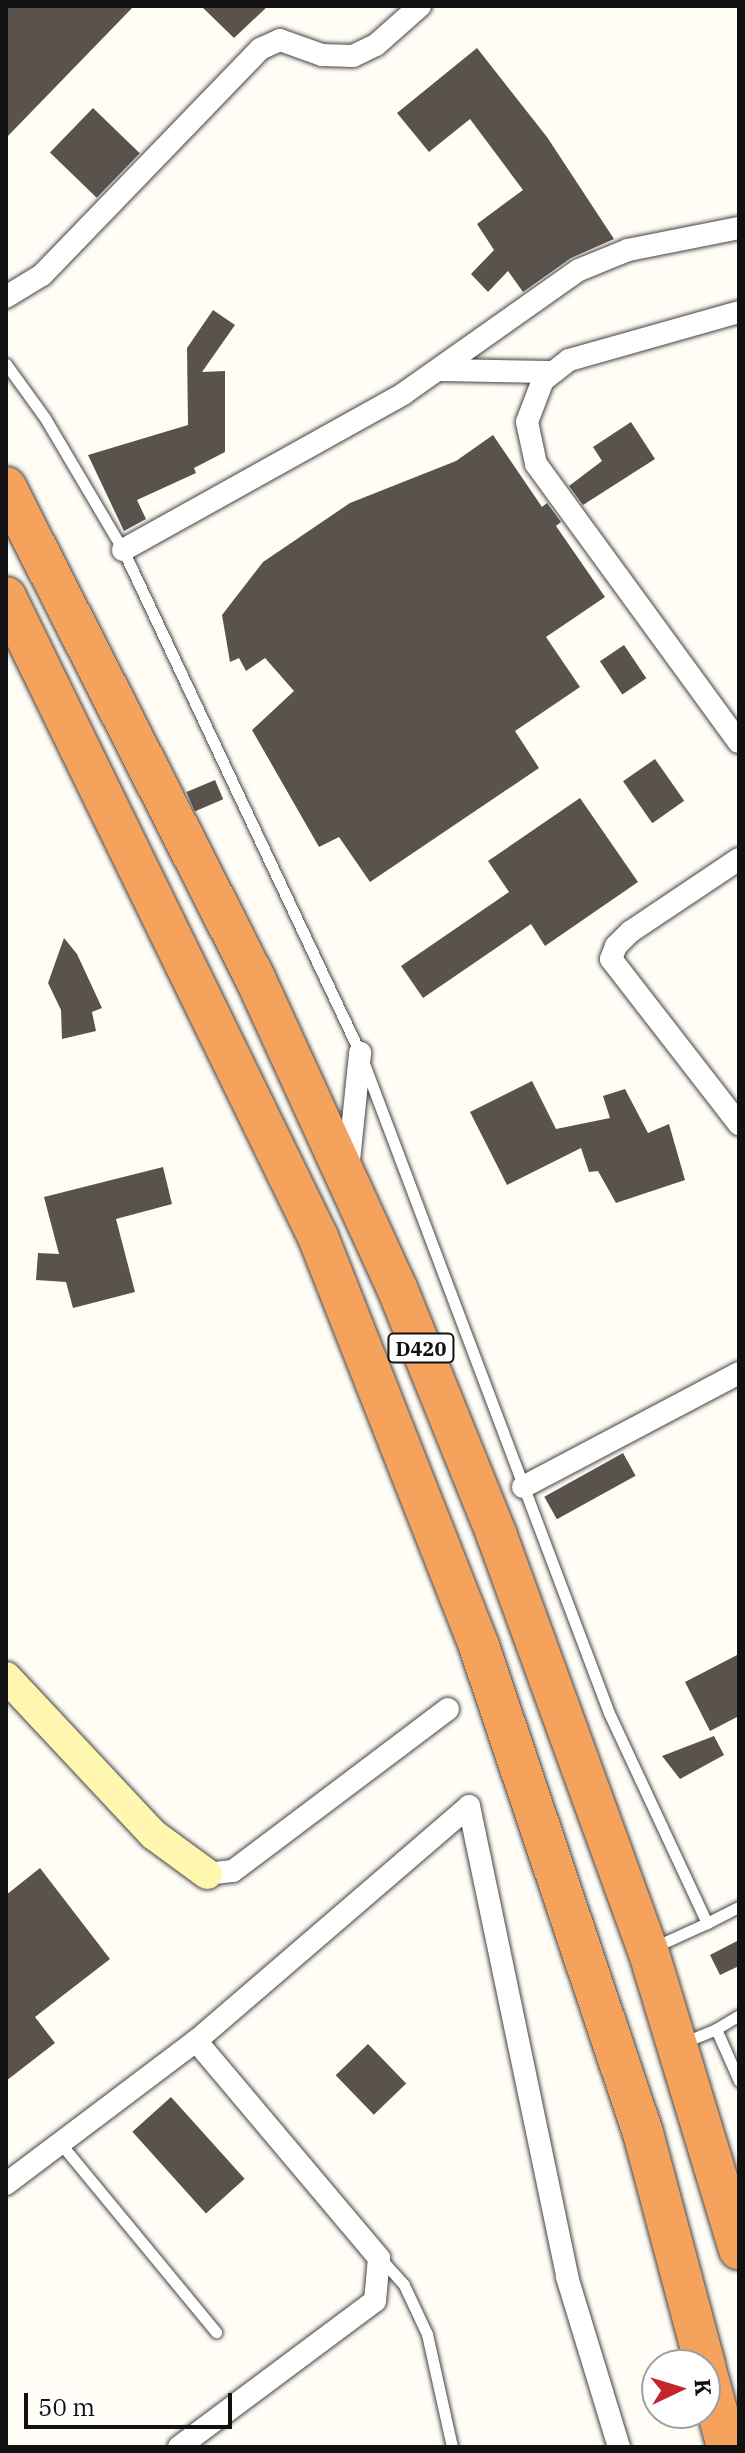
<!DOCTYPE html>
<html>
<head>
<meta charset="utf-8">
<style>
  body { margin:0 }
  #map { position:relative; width:745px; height:2453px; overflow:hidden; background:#fffdf5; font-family:"IBM Plex Serif",serif }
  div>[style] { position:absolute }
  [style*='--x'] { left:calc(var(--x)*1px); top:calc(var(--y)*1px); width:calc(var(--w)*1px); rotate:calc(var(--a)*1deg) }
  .building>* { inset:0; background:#5a524d; transform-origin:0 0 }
  .roads { filter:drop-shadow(0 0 2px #444) drop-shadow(0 0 2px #444) }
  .lane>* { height:11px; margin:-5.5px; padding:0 5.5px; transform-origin:5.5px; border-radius:5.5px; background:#fff }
  .street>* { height:22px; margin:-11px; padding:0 11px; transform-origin:11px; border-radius:11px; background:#fff }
  .secondary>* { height:30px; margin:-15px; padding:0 15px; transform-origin:15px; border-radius:15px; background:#fff6b0 }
  .highway>* { height:40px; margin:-20px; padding:0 20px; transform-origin:20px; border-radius:20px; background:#f5a25d }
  span { translate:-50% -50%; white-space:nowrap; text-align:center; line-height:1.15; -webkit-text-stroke:8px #fff; paint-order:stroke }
  .shield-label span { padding:2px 6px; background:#fff; border:2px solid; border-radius:6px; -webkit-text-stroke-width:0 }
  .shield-label { font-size:20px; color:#111; font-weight:700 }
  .frame { position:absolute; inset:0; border:8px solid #111; pointer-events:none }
  .north { position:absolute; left:641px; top:2349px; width:80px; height:80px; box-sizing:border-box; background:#fff; border:2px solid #a0a0a0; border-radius:50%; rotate:86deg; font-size:22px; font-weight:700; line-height:32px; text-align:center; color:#111 }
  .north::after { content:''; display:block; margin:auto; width:28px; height:36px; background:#c4262e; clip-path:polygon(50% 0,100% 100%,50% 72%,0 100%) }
  .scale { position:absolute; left:24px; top:2393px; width:208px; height:36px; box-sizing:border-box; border:4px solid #111; border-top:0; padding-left:10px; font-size:24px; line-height:28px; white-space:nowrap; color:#111; -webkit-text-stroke:6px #fff; paint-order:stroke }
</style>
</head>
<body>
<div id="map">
  <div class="building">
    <i style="clip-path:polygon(6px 6px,134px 6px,6px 138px)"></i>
    <i style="clip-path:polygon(201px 6px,268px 6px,234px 38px)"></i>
    <i style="clip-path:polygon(477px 48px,547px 137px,614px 239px,571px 258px,523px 292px,508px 271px,488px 292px,471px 274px,494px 250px,477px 224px,523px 190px,470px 119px,429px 152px,397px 113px)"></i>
    <i style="left:93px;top:108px;width:65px;height:62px;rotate:44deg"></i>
    <i style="clip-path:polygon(213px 310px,235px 325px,202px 372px,225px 371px,225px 452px,194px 468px,196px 473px,137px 500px,146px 519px,124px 531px,88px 455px,188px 425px,187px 348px)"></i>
    <i style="clip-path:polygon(631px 422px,655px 459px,583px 505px,569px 486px,602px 461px,593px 447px)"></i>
    <i style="clip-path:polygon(493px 435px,542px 507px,547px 503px,561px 522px,556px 526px,605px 597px,546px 637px,580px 687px,515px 731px,539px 768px,370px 882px,339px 837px,319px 847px,252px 730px,294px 691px,265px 658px,246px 671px,239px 658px,230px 662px,222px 615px,263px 562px,350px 503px,456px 461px)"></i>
    <i style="left:624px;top:645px;width:40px;height:29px;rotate:56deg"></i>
    <i style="left:655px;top:759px;width:51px;height:39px;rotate:55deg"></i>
    <i style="left:215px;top:780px;width:21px;height:31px;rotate:67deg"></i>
    <i style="clip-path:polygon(580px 798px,638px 882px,545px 946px,531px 924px,423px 998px,401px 966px,509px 892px,488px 861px)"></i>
    <i style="clip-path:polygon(64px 938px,77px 954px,102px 1008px,92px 1012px,96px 1031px,62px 1039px,61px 1010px,48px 983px)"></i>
    <i style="clip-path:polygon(532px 1081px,556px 1129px,610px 1118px,603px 1096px,625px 1089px,648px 1133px,669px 1124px,685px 1180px,616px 1203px,598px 1171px,589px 1172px,581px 1148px,507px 1185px,470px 1112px)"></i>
    <i style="clip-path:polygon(163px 1167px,172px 1204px,116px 1219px,135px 1292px,73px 1308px,66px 1282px,36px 1280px,38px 1253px,59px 1254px,44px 1197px)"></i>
    <i style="left:623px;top:1453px;width:26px;height:90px;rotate:61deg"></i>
    <i style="clip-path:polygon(739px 1654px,739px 1716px,710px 1731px,685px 1682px)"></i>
    <i style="clip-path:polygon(714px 1736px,724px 1755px,680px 1779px,662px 1756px)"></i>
    <i style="clip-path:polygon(40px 1868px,110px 1959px,35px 2017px,55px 2043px,6px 2081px,6px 1895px)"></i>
    <i style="clip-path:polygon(739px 1940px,739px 1966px,720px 1975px,710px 1955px)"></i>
    <i style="left:368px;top:2044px;width:55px;height:45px;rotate:46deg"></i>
    <i style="left:171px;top:2097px;width:110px;height:52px;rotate:48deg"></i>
  </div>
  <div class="roads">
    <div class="lane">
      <i style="--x:6;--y:364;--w:67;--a:54.2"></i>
      <i style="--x:45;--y:418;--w:153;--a:59.4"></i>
      <i style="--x:123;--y:550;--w:556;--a:64.77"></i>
      <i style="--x:360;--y:1053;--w:705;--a:69.33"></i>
      <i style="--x:609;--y:1713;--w:232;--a:65"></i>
      <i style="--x:707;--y:1923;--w:58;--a:155.6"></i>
      <i style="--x:707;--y:1923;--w:36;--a:-27"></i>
      <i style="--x:716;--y:2029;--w:27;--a:-31"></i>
      <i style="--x:682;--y:2043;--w:37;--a:-22"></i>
      <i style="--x:716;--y:2029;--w:57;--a:66.1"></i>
      <i style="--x:61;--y:2144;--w:244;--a:50.5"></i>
      <i style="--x:380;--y:2258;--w:36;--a:48"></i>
      <i style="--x:404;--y:2285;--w:54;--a:64.9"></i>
      <i style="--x:427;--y:2334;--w:116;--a:77.5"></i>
    </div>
    <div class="street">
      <i style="--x:6;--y:297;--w:42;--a:-31.4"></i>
      <i style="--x:42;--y:275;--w:314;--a:-46"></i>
      <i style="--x:260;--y:49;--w:22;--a:-24"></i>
      <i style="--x:280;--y:40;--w:45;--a:19.7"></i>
      <i style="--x:322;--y:55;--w:31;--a:2"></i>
      <i style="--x:353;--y:56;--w:25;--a:-26"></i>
      <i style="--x:376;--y:45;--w:59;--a:-41.6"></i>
      <i style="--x:739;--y:312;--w:177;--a:164.2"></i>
      <i style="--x:569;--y:360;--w:33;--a:142"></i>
      <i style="--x:543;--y:380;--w:45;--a:110.9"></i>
      <i style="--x:527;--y:422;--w:43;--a:77.9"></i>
      <i style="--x:536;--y:464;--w:344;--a:53.9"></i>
      <i style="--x:441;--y:370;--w:109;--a:1.1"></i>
      <i style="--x:123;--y:550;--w:321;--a:-29.1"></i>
      <i style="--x:403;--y:394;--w:215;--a:-35.2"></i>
      <i style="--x:579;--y:270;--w:53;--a:-22.2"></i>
      <i style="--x:628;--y:250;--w:113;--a:-11.2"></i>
      <i style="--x:739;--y:859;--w:131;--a:146.2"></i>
      <i style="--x:630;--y:932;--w:20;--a:135"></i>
      <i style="--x:616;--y:946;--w:14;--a:111"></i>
      <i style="--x:611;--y:959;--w:209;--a:52.2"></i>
      <i style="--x:348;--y:1170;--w:118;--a:-84.1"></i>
      <i style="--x:523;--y:1487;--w:244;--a:-27.8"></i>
      <i style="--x:207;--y:1874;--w:26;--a:-7"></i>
      <i style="--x:233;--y:1871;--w:269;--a:-37"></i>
      <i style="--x:6;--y:2184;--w:238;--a:-37"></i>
      <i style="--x:196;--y:2041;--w:360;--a:-40.7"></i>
      <i style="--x:469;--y:1806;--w:481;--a:78.2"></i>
      <i style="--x:567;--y:2277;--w:178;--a:73"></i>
      <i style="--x:179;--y:2447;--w:244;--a:-36.7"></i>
      <i style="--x:375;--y:2301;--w:43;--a:-84.7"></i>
      <i style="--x:379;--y:2258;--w:284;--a:-130.1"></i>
    </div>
    <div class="secondary">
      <i style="--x:6;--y:1677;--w:216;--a:46.9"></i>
      <i style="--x:154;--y:1835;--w:66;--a:36.3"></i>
    </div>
    <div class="highway">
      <i style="--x:6;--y:487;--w:551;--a:63.11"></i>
      <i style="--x:255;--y:978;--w:341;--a:65.4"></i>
      <i style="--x:397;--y:1288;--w:267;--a:68"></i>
      <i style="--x:497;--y:1536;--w:441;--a:70"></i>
      <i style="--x:648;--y:1950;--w:313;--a:73.1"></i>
      <i style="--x:6;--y:597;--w:712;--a:64.01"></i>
      <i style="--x:318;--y:1237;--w:440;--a:68.5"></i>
      <i style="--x:479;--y:1646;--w:514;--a:71.39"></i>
      <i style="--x:643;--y:2133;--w:240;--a:75"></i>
      <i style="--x:705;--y:2366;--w:84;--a:74.8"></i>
    </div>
  </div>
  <div class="shield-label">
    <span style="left:421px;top:1348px">D420</span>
  </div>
  <div class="frame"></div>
  <div class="north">K</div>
  <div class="scale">50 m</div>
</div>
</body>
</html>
